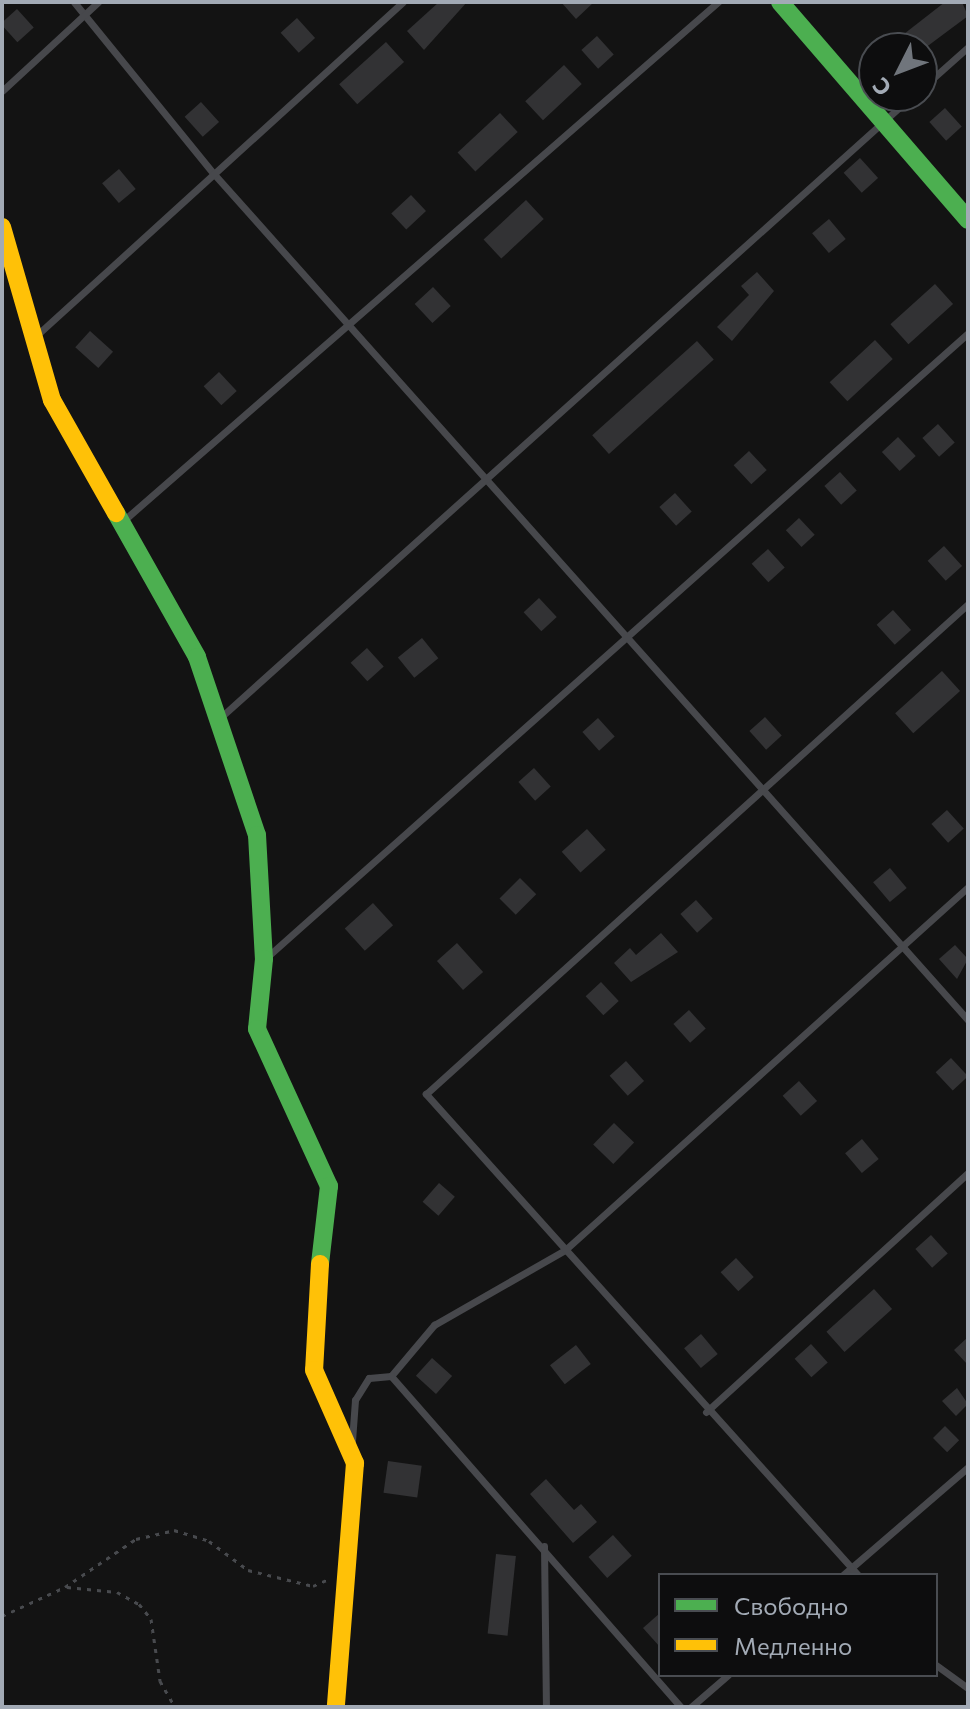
<!DOCTYPE html>
<html>
<head>
<meta charset="utf-8">
<style>
  body { margin:0 }
  #map { position:relative; width:970px; height:1709px; overflow:hidden; background:#131313; font-family:Commissioner,sans-serif }
  div>[style] { position:absolute }
  [style*='--x'] { left:calc(var(--x)*1px); top:calc(var(--y)*1px); width:calc(var(--w)*1px); rotate:calc(var(--a)*1deg) }
  .building>* { inset:0; background:#323234; transform-origin:0 0 }
  .path>* { height:3px; margin-top:-1.5px; transform-origin:0; background:repeating-linear-gradient(90deg,#484a4e 0 4px,transparent 0 10px) }
  .lane>* { height:7px; margin:-3.5px; padding:0 3.5px; transform-origin:3.5px; border-radius:3.5px; background:#47484c }
  .fast>* { height:18px; margin:-9px; padding:0 9px; transform-origin:9px; border-radius:9px; background:#4caf50 }
  .slow>* { height:18px; margin:-9px; padding:0 9px; transform-origin:9px; border-radius:9px; background:#ffc107 }
  span { translate:-50% -50%; white-space:nowrap; text-align:center; line-height:1.15; -webkit-text-stroke:6px #0d0d0e; paint-order:stroke }
  .frame { position:absolute; inset:0; border:4px solid #a2aab5; pointer-events:none }
  .legend { position:absolute; left:658px; top:1573px; width:280px; height:104px; box-sizing:border-box; background:#0d0d0e; border:2px solid #494c51; margin:0; padding:10px 14px; list-style:none; font-size:24px; color:#a2aab5 }
  .legend li { display:flex; align-items:center; gap:16px; height:40px }
  .legend b { width:40px; border:2px solid #494c51 }
  .north { position:absolute; left:858px; top:32px; width:80px; height:80px; box-sizing:border-box; background:#0d0d0e; border:2px solid #494c51; border-radius:50%; rotate:228deg; font-size:22px; font-weight:700; line-height:32px; text-align:center; color:#a2aab5 }
  .north::after { content:''; display:block; margin:auto; width:28px; height:36px; background:#70757c; clip-path:polygon(50% 0,100% 100%,50% 72%,0 100%) }
</style>
</head>
<body>
<div id="map">
  <div class="building">
    <i style="clip-path:polygon(439px 2px,467px 2px,424px 50px,407px 31px)"></i>
    <i style="clip-path:polygon(561px 2px,594px 2px,576px 19px)"></i>
    <i style="clip-path:polygon(945px 2px,962px 2px,968px 16px,925px 48px,886px 48px)"></i>
    <i style="left:17px;top:9px;width:25px;height:22px;rotate:48deg"></i>
    <i style="left:297px;top:18px;width:27px;height:22px;rotate:48deg"></i>
    <i style="left:597px;top:36px;width:25px;height:21px;rotate:48deg"></i>
    <i style="left:386px;top:42px;width:27px;height:63px;rotate:48deg"></i>
    <i style="left:564px;top:65px;width:26px;height:53px;rotate:47deg"></i>
    <i style="left:201px;top:102px;width:27px;height:22px;rotate:48deg"></i>
    <i style="left:945px;top:108px;width:25px;height:21px;rotate:48deg"></i>
    <i style="left:500px;top:113px;width:26px;height:58px;rotate:47deg"></i>
    <i style="left:860px;top:158px;width:27px;height:22px;rotate:48deg"></i>
    <i style="left:119px;top:169px;width:26px;height:22px;rotate:50deg"></i>
    <i style="left:411px;top:195px;width:22px;height:27px;rotate:47deg"></i>
    <i style="left:526px;top:200px;width:26px;height:58px;rotate:47deg"></i>
    <i style="left:829px;top:219px;width:26px;height:22px;rotate:50deg"></i>
    <i style="clip-path:polygon(757px 272px,774px 291px,732px 341px,717px 327px,749px 295px,741px 286px)"></i>
    <i style="left:935px;top:284px;width:27px;height:60px;rotate:48deg"></i>
    <i style="left:433px;top:287px;width:26px;height:25px;rotate:47deg"></i>
    <i style="left:90px;top:331px;width:31px;height:22px;rotate:42deg"></i>
    <i style="left:875px;top:340px;width:26px;height:62px;rotate:47deg"></i>
    <i style="left:697px;top:341px;width:25px;height:141px;rotate:48deg"></i>
    <i style="left:219px;top:372px;width:26px;height:21px;rotate:47deg"></i>
    <i style="left:938px;top:424px;width:25px;height:21px;rotate:48deg"></i>
    <i style="left:898px;top:437px;width:26px;height:22px;rotate:47deg"></i>
    <i style="left:749px;top:451px;width:26px;height:21px;rotate:47deg"></i>
    <i style="left:840px;top:472px;width:25px;height:21px;rotate:48deg"></i>
    <i style="left:675px;top:493px;width:25px;height:21px;rotate:48deg"></i>
    <i style="left:799px;top:518px;width:23px;height:18px;rotate:47deg"></i>
    <i style="left:944px;top:546px;width:27px;height:22px;rotate:48deg"></i>
    <i style="left:768px;top:549px;width:25px;height:22px;rotate:48deg"></i>
    <i style="left:539px;top:598px;width:26px;height:21px;rotate:47deg"></i>
    <i style="left:893px;top:610px;width:27px;height:22px;rotate:48deg"></i>
    <i style="left:422px;top:638px;width:26px;height:31px;rotate:51deg"></i>
    <i style="left:367px;top:648px;width:25px;height:22px;rotate:48deg"></i>
    <i style="left:942px;top:671px;width:27px;height:63px;rotate:48deg"></i>
    <i style="left:765px;top:717px;width:25px;height:21px;rotate:48deg"></i>
    <i style="left:598px;top:718px;width:25px;height:21px;rotate:48deg"></i>
    <i style="left:534px;top:768px;width:25px;height:21px;rotate:48deg"></i>
    <i style="left:947px;top:810px;width:25px;height:21px;rotate:48deg"></i>
    <i style="left:587px;top:829px;width:28px;height:34px;rotate:48deg"></i>
    <i style="left:890px;top:868px;width:26px;height:22px;rotate:50deg"></i>
    <i style="left:520px;top:878px;width:23px;height:29px;rotate:45deg"></i>
    <i style="left:696px;top:900px;width:25px;height:21px;rotate:48deg"></i>
    <i style="left:373px;top:903px;width:30px;height:38px;rotate:48deg"></i>
    <i style="clip-path:polygon(661px 933px,678px 952px,631px 982px,614px 963px,630px 948px,636px 955px)"></i>
    <i style="left:457px;top:943px;width:39px;height:27px;rotate:48deg"></i>
    <i style="clip-path:polygon(955px 945px,968px 959px,957px 979px,939px 959px)"></i>
    <i style="left:601px;top:982px;width:26px;height:21px;rotate:47deg"></i>
    <i style="left:689px;top:1010px;width:25px;height:21px;rotate:48deg"></i>
    <i style="left:951px;top:1058px;width:25px;height:21px;rotate:47deg"></i>
    <i style="left:626px;top:1061px;width:27px;height:22px;rotate:48deg"></i>
    <i style="left:799px;top:1081px;width:27px;height:22px;rotate:48deg"></i>
    <i style="left:614px;top:1123px;width:28px;height:30px;rotate:44deg"></i>
    <i style="left:862px;top:1139px;width:26px;height:22px;rotate:50deg"></i>
    <i style="left:439px;top:1183px;width:21px;height:25px;rotate:41deg"></i>
    <i style="left:931px;top:1235px;width:25px;height:21px;rotate:48deg"></i>
    <i style="left:736px;top:1258px;width:26px;height:21px;rotate:47deg"></i>
    <i style="left:874px;top:1289px;width:27px;height:64px;rotate:48deg"></i>
    <i style="left:701px;top:1334px;width:26px;height:22px;rotate:50deg"></i>
    <i style="clip-path:polygon(968px 1337px,968px 1365px,954px 1350px)"></i>
    <i style="left:811px;top:1344px;width:25px;height:22px;rotate:48deg"></i>
    <i style="left:576px;top:1345px;width:24px;height:33px;rotate:52deg"></i>
    <i style="left:432px;top:1358px;width:27px;height:24px;rotate:42deg"></i>
    <i style="clip-path:polygon(957px 1388px,968px 1404px,956px 1416px,942px 1401px)"></i>
    <i style="left:945px;top:1426px;width:20px;height:17px;rotate:45deg"></i>
    <i style="left:388px;top:1461px;width:34px;height:32px;rotate:8deg"></i>
    <i style="clip-path:polygon(546px 1479px,574px 1510px,581px 1504px,597px 1522px,573px 1543px,530px 1494px)"></i>
    <i style="left:613px;top:1535px;width:28px;height:33px;rotate:48deg"></i>
    <i style="left:496px;top:1554px;width:20px;height:80px;rotate:6deg"></i>
    <i style="clip-path:polygon(660px 1613px,660px 1647px,643px 1628px)"></i>
  </div>
  <div class="path">
    <i style="--x:67;--y:1587;--w:50;--a:5.7"></i>
    <i style="--x:117;--y:1592;--w:25;--a:29"></i>
    <i style="--x:139;--y:1604;--w:19;--a:51"></i>
    <i style="--x:151;--y:1619;--w:63;--a:81.7"></i>
    <i style="--x:160;--y:1681;--w:30;--a:60"></i>
    <i style="--x:2;--y:1616;--w:69;--a:-24.7"></i>
    <i style="--x:65;--y:1587;--w:86;--a:-34.1"></i>
    <i style="--x:136;--y:1539;--w:39;--a:-13"></i>
    <i style="--x:174;--y:1530;--w:37;--a:17"></i>
    <i style="--x:209;--y:1541;--w:49;--a:36.6"></i>
    <i style="--x:248;--y:1570;--w:67;--a:13.8"></i>
    <i style="--x:313;--y:1586;--w:17;--a:-24"></i>
  </div>
  <div class="lane">
    <i style="--x:74;--y:2;--w:222;--a:50.9"></i>
    <i style="--x:214;--y:174;--w:1133;--a:48.29"></i>
    <i style="--x:922;--y:88;--w:62;--a:-41.7"></i>
    <i style="--x:2;--y:91;--w:131;--a:-42.8"></i>
    <i style="--x:38;--y:334;--w:493;--a:-42.3"></i>
    <i style="--x:123;--y:521;--w:790;--a:-41.1"></i>
    <i style="--x:221;--y:717;--w:929;--a:-41.95"></i>
    <i style="--x:267;--y:957;--w:938;--a:-41.67"></i>
    <i style="--x:391;--y:1376;--w:67;--a:-49.9"></i>
    <i style="--x:434;--y:1325;--w:151;--a:-29.8"></i>
    <i style="--x:565;--y:1250;--w:542;--a:-42.01"></i>
    <i style="--x:706;--y:1412;--w:355;--a:-42.4"></i>
    <i style="--x:352;--y:1441;--w:41;--a:-85.8"></i>
    <i style="--x:355;--y:1400;--w:26;--a:-58"></i>
    <i style="--x:369;--y:1378;--w:22;--a:-5"></i>
    <i style="--x:391;--y:1376;--w:440;--a:48.8"></i>
    <i style="--x:544;--y:1546;--w:161;--a:89.3"></i>
    <i style="--x:843;--y:1575;--w:165;--a:-40.8"></i>
    <i style="--x:858;--y:1575;--w:647;--a:-131.93"></i>
    <i style="--x:426;--y:1094;--w:731;--a:-42.12"></i>
    <i style="--x:936;--y:1665;--w:39;--a:36"></i>
    <i style="--x:691;--y:1707;--w:49;--a:-40.9"></i>
  </div>
  <div class="fast">
    <i style="--x:780;--y:2;--w:288;--a:49.2"></i>
    <i style="--x:116;--y:513;--w:165;--a:60.6"></i>
    <i style="--x:197;--y:657;--w:188;--a:71.4"></i>
    <i style="--x:257;--y:835;--w:124;--a:86.8"></i>
    <i style="--x:264;--y:959;--w:70;--a:95.7"></i>
    <i style="--x:257;--y:1029;--w:173;--a:65.4"></i>
    <i style="--x:329;--y:1186;--w:79;--a:96.6"></i>
  </div>
  <div class="slow">
    <i style="--x:2;--y:227;--w:180;--a:73.9"></i>
    <i style="--x:52;--y:400;--w:130;--a:60.5"></i>
    <i style="--x:320;--y:1264;--w:106;--a:93.2"></i>
    <i style="--x:314;--y:1370;--w:102;--a:66.2"></i>
    <i style="--x:355;--y:1463;--w:245;--a:94.5"></i>
  </div>
  <div class="frame"></div>
  <ul class="legend">
  <li><b style="height:10px;background:#4caf50"></b>Свободно</li>
  <li><b style="height:10px;background:#ffc107"></b>Медленно</li>
  </ul>
  <div class="north">С</div>
</div>
</body>
</html>
